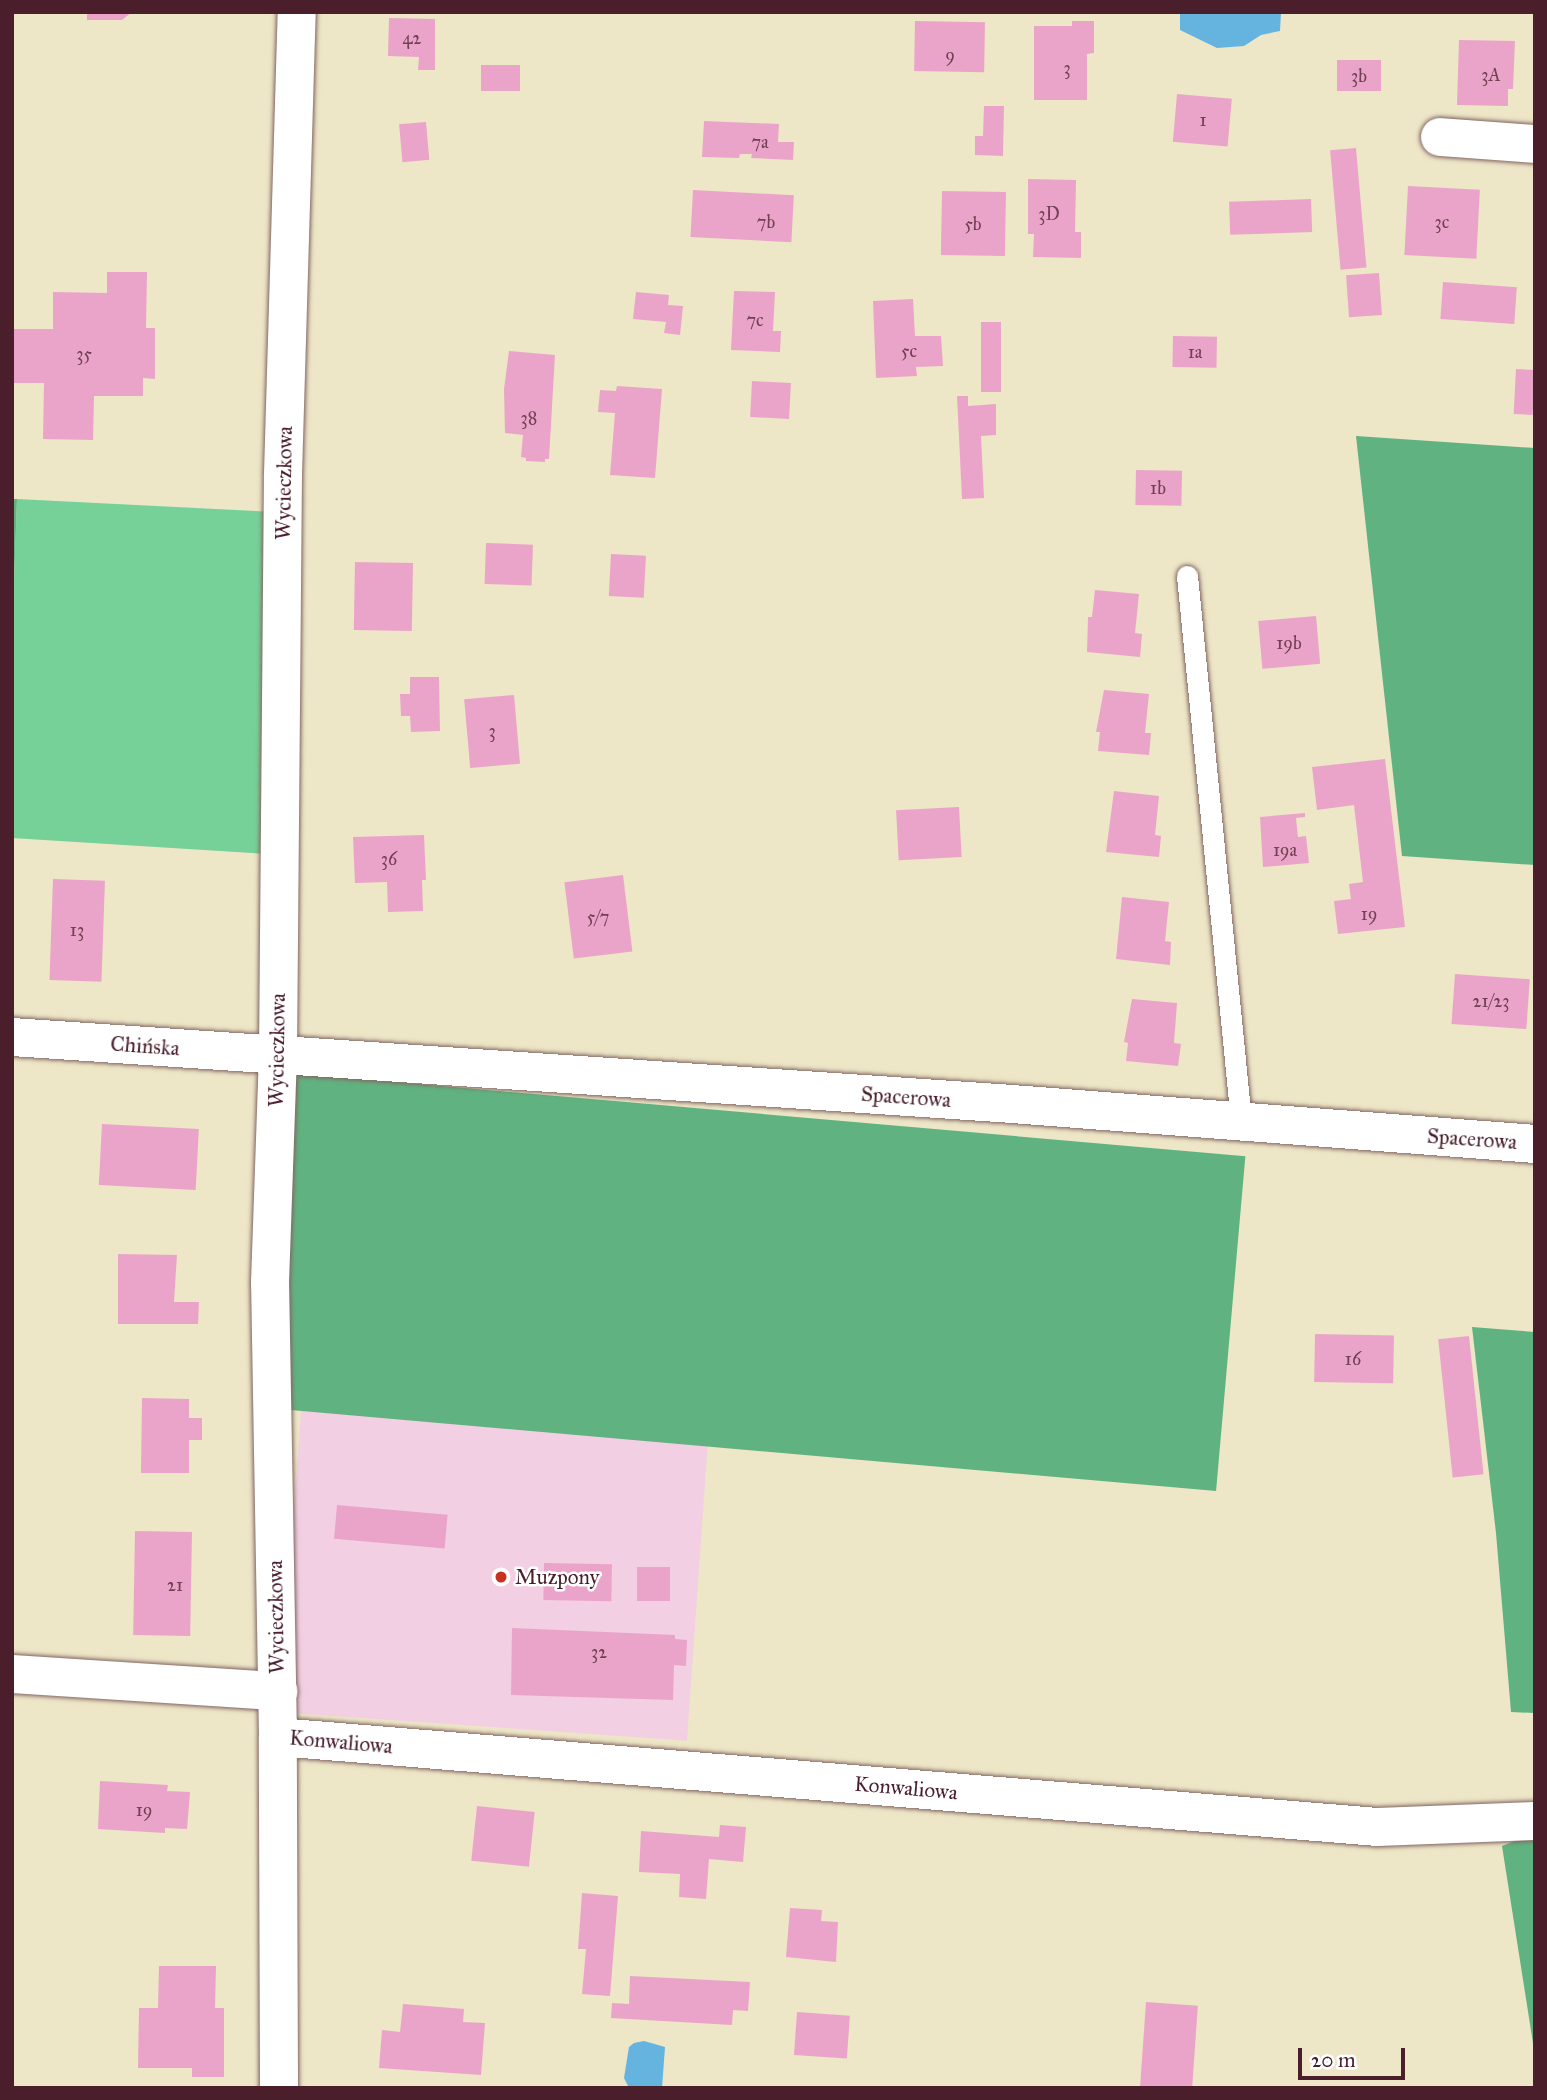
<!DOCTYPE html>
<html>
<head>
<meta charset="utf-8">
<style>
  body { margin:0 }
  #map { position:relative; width:1547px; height:2100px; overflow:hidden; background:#ede6c7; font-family:"IM FELL Great Primer",serif }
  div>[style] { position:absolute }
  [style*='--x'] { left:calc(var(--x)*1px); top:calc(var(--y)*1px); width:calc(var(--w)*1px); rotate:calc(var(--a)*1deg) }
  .built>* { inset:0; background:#f2cfe2; transform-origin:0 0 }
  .green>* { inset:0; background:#76d198 }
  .forest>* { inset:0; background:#60b380; transform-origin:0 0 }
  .water>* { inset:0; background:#64b4df }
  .building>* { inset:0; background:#eba4c9; transform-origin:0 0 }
  .roads { filter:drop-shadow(0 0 2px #836562) drop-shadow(0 0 2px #836562) }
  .lane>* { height:21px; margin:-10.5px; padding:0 10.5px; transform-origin:10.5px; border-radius:10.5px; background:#fff }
  .street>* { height:38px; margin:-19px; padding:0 19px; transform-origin:19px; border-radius:19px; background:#fff }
  .dots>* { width:19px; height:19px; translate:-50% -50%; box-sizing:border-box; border:4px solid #fff; border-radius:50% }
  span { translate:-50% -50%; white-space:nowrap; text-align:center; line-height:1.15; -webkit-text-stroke:5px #fff; paint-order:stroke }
  .number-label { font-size:18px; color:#724052 }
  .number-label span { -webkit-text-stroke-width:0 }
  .street-label { font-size:21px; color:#4a1f2b }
  .poi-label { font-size:21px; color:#4a1f2b }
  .left { translate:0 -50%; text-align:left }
  .frame { position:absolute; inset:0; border:14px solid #4a1f2b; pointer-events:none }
  .scale { position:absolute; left:1298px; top:2048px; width:107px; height:32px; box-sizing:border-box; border:4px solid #4a1f2b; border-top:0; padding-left:9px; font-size:21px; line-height:24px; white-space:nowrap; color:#4a1f2b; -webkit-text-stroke:5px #fff; paint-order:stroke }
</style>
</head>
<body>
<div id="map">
  <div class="built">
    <i style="left:301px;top:1411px;width:408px;height:302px;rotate:4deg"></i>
  </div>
  <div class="green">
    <i style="clip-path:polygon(17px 499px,275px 512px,268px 854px,12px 838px,12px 637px)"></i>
  </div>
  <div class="forest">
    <i style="clip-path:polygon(1356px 436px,1535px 448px,1535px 865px,1402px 856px)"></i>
    <i style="clip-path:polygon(12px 499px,17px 499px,12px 637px)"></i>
    <i style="left:294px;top:1073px;width:955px;height:336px;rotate:5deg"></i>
    <i style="clip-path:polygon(1472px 1327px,1535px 1332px,1535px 1713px,1511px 1712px,1496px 1533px)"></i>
    <i style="clip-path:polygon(1535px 1833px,1535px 2056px,1502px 1846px)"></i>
  </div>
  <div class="water">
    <i style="clip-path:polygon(1180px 12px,1281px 12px,1280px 31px,1261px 35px,1244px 46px,1217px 48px,1180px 30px)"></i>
    <i style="clip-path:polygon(644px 2041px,665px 2047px,662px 2088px,629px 2088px,624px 2078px,629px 2047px,634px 2043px)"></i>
  </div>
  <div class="building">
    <i style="clip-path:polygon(87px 12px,132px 12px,122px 20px,87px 20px)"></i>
    <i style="clip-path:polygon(389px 18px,435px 19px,435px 70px,418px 70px,419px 57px,388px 56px)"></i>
    <i style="left:915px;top:21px;width:70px;height:50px;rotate:1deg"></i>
    <i style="clip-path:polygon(1072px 21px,1094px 21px,1094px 53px,1087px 54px,1087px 100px,1034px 100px,1034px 26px,1072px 26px)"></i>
    <i style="clip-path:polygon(1459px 40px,1515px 41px,1513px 89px,1508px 89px,1508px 106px,1457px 105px)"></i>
    <i style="left:1337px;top:60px;width:44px;height:31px"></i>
    <i style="left:481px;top:65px;width:39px;height:26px"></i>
    <i style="left:1177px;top:94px;width:55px;height:48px;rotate:5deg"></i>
    <i style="clip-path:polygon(984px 106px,1004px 106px,1003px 156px,975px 155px,975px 136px,983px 136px)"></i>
    <i style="clip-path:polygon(704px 121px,779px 124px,778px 142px,794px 142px,793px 160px,751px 158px,752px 154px,740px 154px,739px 158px,702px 157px)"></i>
    <i style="left:426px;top:122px;width:38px;height:27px;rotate:85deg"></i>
    <i style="left:1356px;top:148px;width:120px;height:26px;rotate:85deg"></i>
    <i style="clip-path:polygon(1028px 179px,1076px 180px,1075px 232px,1081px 232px,1081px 258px,1033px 257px,1034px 234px,1028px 234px)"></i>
    <i style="left:1408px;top:186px;width:72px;height:69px;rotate:3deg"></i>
    <i style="left:693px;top:190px;width:101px;height:47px;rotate:3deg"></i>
    <i style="left:942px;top:191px;width:64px;height:64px;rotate:1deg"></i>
    <i style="left:1311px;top:199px;width:33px;height:82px;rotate:88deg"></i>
    <i style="clip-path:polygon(107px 272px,147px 272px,146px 328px,155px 328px,155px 379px,143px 378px,143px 396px,94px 396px,93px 440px,43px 439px,44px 383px,12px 383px,12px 329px,53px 329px,53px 292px,107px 293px)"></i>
    <i style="left:1379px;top:273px;width:42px;height:33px;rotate:86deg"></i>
    <i style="left:1443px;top:282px;width:74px;height:37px;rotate:4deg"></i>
    <i style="clip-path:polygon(734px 291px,775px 292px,773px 331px,781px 331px,780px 352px,731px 350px)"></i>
    <i style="clip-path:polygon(636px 292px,669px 295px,668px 305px,683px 306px,680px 335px,664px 333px,666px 322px,633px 319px)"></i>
    <i style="clip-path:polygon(913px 299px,915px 336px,941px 336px,943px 366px,916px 367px,917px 376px,876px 378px,873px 301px)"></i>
    <i style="left:981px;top:322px;width:20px;height:70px"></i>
    <i style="left:1173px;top:336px;width:44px;height:31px;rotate:1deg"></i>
    <i style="clip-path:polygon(509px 351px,555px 355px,549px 459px,545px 459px,545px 462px,526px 461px,526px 458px,521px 457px,523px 435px,505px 433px,504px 389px)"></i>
    <i style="left:1516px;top:369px;width:19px;height:45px;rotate:3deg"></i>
    <i style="left:752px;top:381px;width:39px;height:36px;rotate:3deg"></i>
    <i style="clip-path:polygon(617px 386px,662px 389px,655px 478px,610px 475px,615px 413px,598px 412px,600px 390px,616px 391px)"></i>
    <i style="clip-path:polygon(957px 396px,968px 396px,968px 406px,996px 404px,996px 435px,981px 436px,984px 498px,962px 499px)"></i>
    <i style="left:1136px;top:470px;width:46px;height:35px;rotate:1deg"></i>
    <i style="left:486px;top:543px;width:47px;height:41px;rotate:2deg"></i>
    <i style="left:611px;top:554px;width:35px;height:42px;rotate:3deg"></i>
    <i style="left:355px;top:562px;width:58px;height:68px;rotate:1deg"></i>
    <i style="clip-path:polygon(1095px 590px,1139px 594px,1135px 633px,1142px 634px,1140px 657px,1087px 652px,1088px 617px,1092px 617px)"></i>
    <i style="left:1316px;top:616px;width:48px;height:58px;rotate:85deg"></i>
    <i style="clip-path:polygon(410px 677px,439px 677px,440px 731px,411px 732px,410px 716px,401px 716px,400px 694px,410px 694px)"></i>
    <i style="clip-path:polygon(1104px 690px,1149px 694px,1145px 733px,1151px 733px,1149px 755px,1098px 751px,1100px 732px,1096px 732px)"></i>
    <i style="left:514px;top:695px;width:69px;height:50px;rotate:85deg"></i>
    <i style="clip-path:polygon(1385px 759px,1405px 927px,1338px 934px,1334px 901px,1351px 899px,1349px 884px,1363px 882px,1354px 805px,1317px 810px,1312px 767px)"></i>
    <i style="clip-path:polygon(1114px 791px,1159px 796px,1155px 835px,1161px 836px,1159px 857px,1106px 852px)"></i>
    <i style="left:959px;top:807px;width:50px;height:63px;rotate:87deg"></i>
    <i style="clip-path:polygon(1305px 813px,1305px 817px,1296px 818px,1298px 837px,1306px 836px,1309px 863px,1263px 867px,1260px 817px)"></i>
    <i style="clip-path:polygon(424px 835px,426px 880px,422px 880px,423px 911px,388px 912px,387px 882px,355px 883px,353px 837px)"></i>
    <i style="left:623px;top:875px;width:77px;height:59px;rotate:83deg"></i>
    <i style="left:53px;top:879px;width:52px;height:101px;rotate:2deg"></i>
    <i style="clip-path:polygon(1122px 897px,1169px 902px,1165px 941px,1171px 942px,1170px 965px,1116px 959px)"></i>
    <i style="left:1455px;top:974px;width:75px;height:50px;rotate:4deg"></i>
    <i style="clip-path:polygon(1132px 999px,1177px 1003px,1174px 1043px,1181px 1044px,1178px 1066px,1126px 1061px,1128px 1043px,1124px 1042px)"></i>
    <i style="left:102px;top:1124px;width:97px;height:61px;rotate:3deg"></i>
    <i style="clip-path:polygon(118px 1254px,177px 1255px,174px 1302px,199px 1302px,198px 1324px,118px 1324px)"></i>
    <i style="left:1315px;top:1334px;width:79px;height:48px;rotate:1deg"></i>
    <i style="left:1469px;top:1336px;width:139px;height:31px;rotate:84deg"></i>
    <i style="clip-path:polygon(142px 1398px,189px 1399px,189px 1418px,202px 1418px,202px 1440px,189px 1440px,189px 1473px,141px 1473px)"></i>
    <i style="left:337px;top:1505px;width:111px;height:34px;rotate:5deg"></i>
    <i style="left:135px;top:1531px;width:57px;height:104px;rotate:1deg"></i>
    <i style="left:544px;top:1563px;width:68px;height:37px;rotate:1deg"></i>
    <i style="left:637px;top:1567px;width:33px;height:34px"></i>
    <i style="clip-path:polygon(512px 1628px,675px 1635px,675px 1639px,687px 1640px,686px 1666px,674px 1665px,673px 1700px,511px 1695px)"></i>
    <i style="clip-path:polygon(100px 1781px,168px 1785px,167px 1791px,190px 1792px,187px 1829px,165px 1828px,165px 1833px,98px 1829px)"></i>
    <i style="left:477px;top:1806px;width:58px;height:55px;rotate:6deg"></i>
    <i style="clip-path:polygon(720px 1825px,746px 1827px,743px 1862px,709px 1859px,706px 1899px,679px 1897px,680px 1874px,639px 1872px,641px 1831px,719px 1837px)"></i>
    <i style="clip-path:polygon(582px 1893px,618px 1896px,610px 1996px,582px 1994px,586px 1949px,578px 1949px)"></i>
    <i style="clip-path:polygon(790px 1908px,822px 1910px,821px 1921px,838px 1922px,836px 1962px,786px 1957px)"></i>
    <i style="clip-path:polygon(159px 1966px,216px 1966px,215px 2008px,224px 2008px,224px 2077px,192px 2077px,192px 2068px,138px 2068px,139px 2008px,158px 2008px)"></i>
    <i style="clip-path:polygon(630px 1976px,750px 1982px,748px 2011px,733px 2010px,732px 2025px,611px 2018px,612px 2003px,629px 2004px)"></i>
    <i style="left:1146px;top:2002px;width:52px;height:86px;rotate:4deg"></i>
    <i style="clip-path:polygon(403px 2004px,464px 2009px,463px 2022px,485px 2023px,481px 2075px,379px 2068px,382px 2030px,400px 2032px)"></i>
    <i style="left:797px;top:2012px;width:53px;height:43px;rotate:4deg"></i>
  </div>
  <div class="roads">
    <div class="lane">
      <i style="--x:1187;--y:576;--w:548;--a:84.34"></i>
    </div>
    <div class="street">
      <i style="--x:1440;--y:137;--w:95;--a:4.2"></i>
      <i style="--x:12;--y:1037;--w:1002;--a:3.83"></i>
      <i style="--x:1012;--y:1104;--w:525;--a:4.37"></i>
      <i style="--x:12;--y:1674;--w:267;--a:3.7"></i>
      <i style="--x:278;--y:1737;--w:1103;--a:4.68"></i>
      <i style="--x:1377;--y:1827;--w:158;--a:-2.2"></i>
      <i style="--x:279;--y:2088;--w:351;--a:-90.2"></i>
      <i style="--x:278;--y:1737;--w:454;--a:-91"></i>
      <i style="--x:270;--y:1283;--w:228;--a:-88"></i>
      <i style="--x:278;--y:1055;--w:581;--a:-89.51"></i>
      <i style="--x:283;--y:474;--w:462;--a:-88.3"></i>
    </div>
  </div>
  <div class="dots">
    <i style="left:501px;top:1577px;background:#c8321e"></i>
  </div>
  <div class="number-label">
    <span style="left:412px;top:38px">42</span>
    <span style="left:950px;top:55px">9</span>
    <span style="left:1067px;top:68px">3</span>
    <span style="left:1491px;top:75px">3A</span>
    <span style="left:1359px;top:76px">3b</span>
    <span style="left:1203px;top:120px">1</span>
    <span style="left:760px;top:142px">7a</span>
    <span style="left:1049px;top:214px">3D</span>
    <span style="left:766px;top:222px">7b</span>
    <span style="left:1442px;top:222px">3c</span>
    <span style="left:973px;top:224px">5b</span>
    <span style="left:755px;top:320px">7c</span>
    <span style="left:909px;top:351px">5c</span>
    <span style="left:1195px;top:352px">1a</span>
    <span style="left:84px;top:354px">35</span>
    <span style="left:529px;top:418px">38</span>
    <span style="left:1158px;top:488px">1b</span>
    <span style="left:1289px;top:643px">19b</span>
    <span style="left:492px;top:731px">3</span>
    <span style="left:1285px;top:850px">19a</span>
    <span style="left:389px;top:859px">36</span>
    <span style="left:1369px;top:914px">19</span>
    <span style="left:598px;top:917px">5/7</span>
    <span style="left:77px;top:930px">13</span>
    <span style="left:1491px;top:1001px">21/23</span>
    <span style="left:1353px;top:1359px">16</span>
    <span style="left:175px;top:1585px">21</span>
    <span style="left:599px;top:1652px">32</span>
    <span style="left:144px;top:1810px">19</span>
  </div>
  <div class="street-label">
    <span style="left:284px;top:483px;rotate:-89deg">Wycieczkowa</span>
    <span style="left:145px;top:1046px;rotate:4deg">Chińska</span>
    <span style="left:277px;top:1050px;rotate:-89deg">Wycieczkowa</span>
    <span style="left:906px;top:1097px;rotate:4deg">Spacerowa</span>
    <span style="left:1472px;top:1139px;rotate:4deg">Spacerowa</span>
    <span style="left:276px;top:1617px;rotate:-91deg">Wycieczkowa</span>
    <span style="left:341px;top:1742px;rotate:5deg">Konwaliowa</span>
    <span style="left:906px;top:1788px;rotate:5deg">Konwaliowa</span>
  </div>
  <div class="poi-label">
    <span class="left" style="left:515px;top:1577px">Muzpony</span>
  </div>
  <div class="frame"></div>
  <div class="scale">20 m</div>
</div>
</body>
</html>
